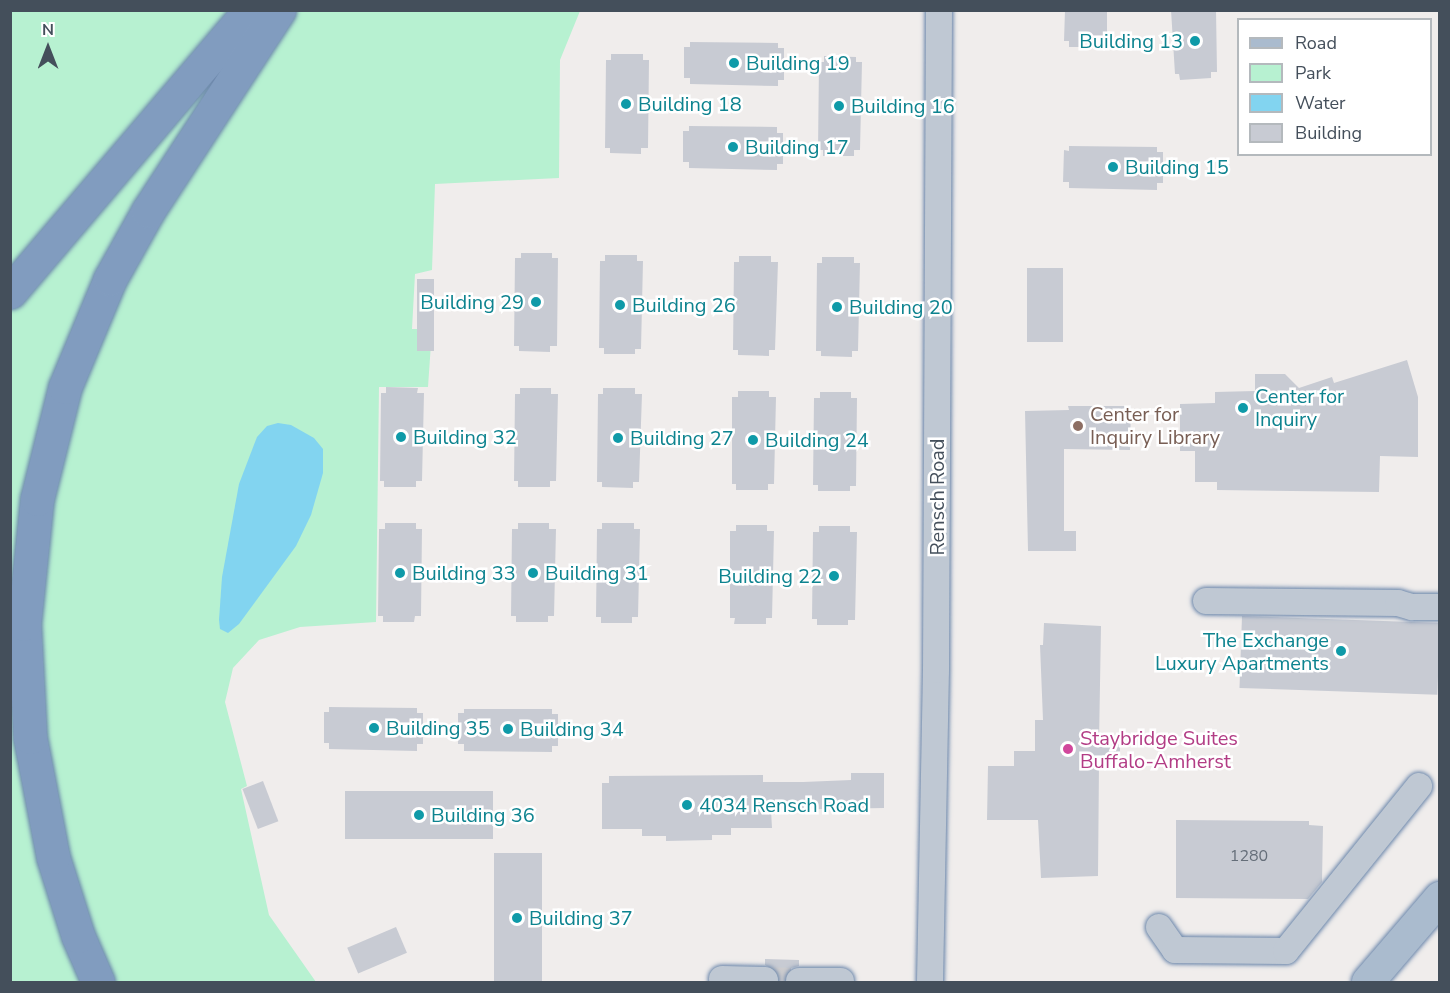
<!DOCTYPE html>
<html>
<head>
<meta charset="utf-8">
<style>
  body { margin:0 }
  #map { position:relative; width:1450px; height:993px; overflow:hidden; background:#f0edec; font-family:"Nunito Sans",sans-serif }
  div>[style] { position:absolute }
  [style*='--x'] { left:calc(var(--x)*1px); top:calc(var(--y)*1px); width:calc(var(--w)*1px); rotate:calc(var(--a)*1deg) }
  .green>* { inset:0; background:#b7f1d1 }
  .water>* { inset:0; background:#82d4f0 }
  .building>* { inset:0; background:#c8cbd3; transform-origin:0 0 }
  .minor-tunnel>* { height:26px; margin-top:-13px; transform-origin:0; background:repeating-linear-gradient(90deg,#cecdcf 0 26px,transparent 0 39px) }
  .roads { filter:drop-shadow(0 0 2px #6c87ab) drop-shadow(0 0 2px #6c87ab) }
  .minor>* { height:26px; margin:-13px; padding:0 13px; transform-origin:13px; border-radius:13px; background:#bfc8d3 }
  .major>* { height:32px; margin:-16px; padding:0 16px; transform-origin:16px; border-radius:16px; background:#aabbce }
  .highway>* { height:33px; margin:-16.5px; padding:0 16.5px; transform-origin:16.5px; border-radius:16.5px; background:#819cbf }
  .dots>* { width:16px; height:16px; translate:-50% -50%; box-sizing:border-box; border:3px solid #fff; border-radius:50% }
  span { translate:-50% -50%; white-space:nowrap; text-align:center; line-height:1.15; -webkit-text-stroke:5px #fff; paint-order:stroke }
  .number-label { font-size:16px; color:#656e79 }
  .number-label span { -webkit-text-stroke-width:0 }
  .culture-label { font-size:20px; color:#0d838f }
  .right { translate:-100% -50%; text-align:right }
  .left { translate:0 -50%; text-align:left }
  .education-label { font-size:20px; color:#785e54 }
  .street-label { font-size:20px; color:#444f5b }
  .hotel-label { font-size:20px; color:#b23c85 }
  .frame { position:absolute; inset:0; border:12px solid #444f5b; pointer-events:none }
  .legend { position:absolute; left:1237px; top:18px; width:195px; height:138px; box-sizing:border-box; background:#fff; border:2px solid #b4b9bd; margin:0; padding:8px 10px; list-style:none; font-size:18px; color:#444f5b }
  .legend li { display:flex; align-items:center; gap:12px; height:30px }
  .legend b { width:30px; border:2px solid #b4b9bd }
  .north { position:absolute; left:18px; top:18px; width:60px; height:60px; -webkit-text-stroke:4px #fff; paint-order:stroke; rotate:0deg; font-size:16px; font-weight:700; line-height:24px; text-align:center; color:#444f5b }
  .north::after { content:''; display:block; margin:auto; width:21px; height:27px; background:#444f5b; clip-path:polygon(50% 0,100% 100%,50% 72%,0 100%) }
</style>
</head>
<body>
<div id="map">
  <div class="green">
    <i style="clip-path:polygon(10px 11px,580px 11px,560px 60px,559px 178px,435px 184px,432px 270px,415px 274px,412px 329px,432px 329px,428px 387px,379px 387px,376px 622px,300px 627px,259px 640px,233px 668px,225px 702px,247px 786px,241px 789px,269px 915px,316px 982px,11px 982px)"></i>
  </div>
  <div class="water">
    <i style="clip-path:polygon(278px 423px,291px 425px,314px 438px,323px 449px,323px 473px,311px 515px,296px 546px,239px 624px,228px 633px,220px 629px,219px 620px,222px 577px,239px 484px,257px 437px,267px 426px)"></i>
  </div>
  <div class="building">
    <i style="clip-path:polygon(1065px 10px,1107px 10px,1107px 41px,1101px 41px,1101px 47px,1069px 47px,1069px 41px,1064px 41px)"></i>
    <i style="clip-path:polygon(1171px 10px,1216px 10px,1217px 72px,1211px 72px,1211px 78px,1180px 80px,1179px 74px,1175px 74px)"></i>
    <i style="clip-path:polygon(690px 42px,778px 43px,778px 48px,784px 48px,784px 80px,778px 80px,778px 86px,690px 84px,690px 78px,684px 78px,684px 47px,690px 47px)"></i>
    <i style="clip-path:polygon(611px 54px,643px 54px,643px 60px,649px 60px,648px 148px,641px 148px,641px 154px,610px 153px,610px 148px,605px 148px,606px 60px,611px 60px)"></i>
    <i style="clip-path:polygon(824px 56px,856px 57px,856px 62px,862px 62px,860px 150px,854px 150px,854px 156px,823px 156px,823px 150px,818px 150px,819px 62px,824px 62px)"></i>
    <i style="clip-path:polygon(689px 126px,777px 127px,777px 133px,783px 133px,783px 164px,777px 164px,777px 170px,689px 168px,689px 162px,683px 162px,683px 131px,689px 131px)"></i>
    <i style="clip-path:polygon(1069px 146px,1157px 147px,1157px 152px,1163px 152px,1163px 183px,1157px 183px,1157px 190px,1069px 188px,1069px 182px,1063px 182px,1064px 150px,1069px 151px)"></i>
    <i style="clip-path:polygon(521px 253px,552px 253px,552px 258px,558px 258px,557px 346px,550px 346px,550px 352px,519px 351px,519px 346px,514px 346px,515px 258px,521px 258px)"></i>
    <i style="clip-path:polygon(605px 255px,637px 255px,637px 261px,643px 261px,641px 349px,635px 349px,635px 354px,604px 354px,604px 348px,599px 348px,600px 261px,605px 261px)"></i>
    <i style="clip-path:polygon(739px 256px,771px 256px,771px 262px,778px 262px,775px 350px,769px 350px,769px 356px,738px 355px,738px 350px,733px 350px,734px 262px,739px 262px)"></i>
    <i style="clip-path:polygon(822px 257px,854px 257px,854px 263px,860px 263px,858px 351px,852px 351px,852px 357px,821px 356px,821px 351px,816px 351px,817px 263px,822px 263px)"></i>
    <i style="left:1027px;top:268px;width:36px;height:74px"></i>
    <i style="left:417px;top:279px;width:17px;height:72px"></i>
    <i style="clip-path:polygon(1407px 360px,1418px 397px,1418px 457px,1380px 456px,1379px 492px,1217px 490px,1217px 482px,1195px 482px,1195px 451px,1180px 451px,1180px 404px,1215px 403px,1215px 392px,1255px 391px,1255px 374px,1285px 374px,1299px 388px,1332px 377px,1334px 383px)"></i>
    <i style="clip-path:polygon(386px 387px,418px 388px,417px 393px,424px 393px,422px 481px,416px 481px,416px 487px,384px 487px,384px 481px,380px 481px,381px 393px,386px 393px)"></i>
    <i style="clip-path:polygon(520px 388px,551px 388px,551px 394px,558px 394px,556px 481px,550px 481px,550px 487px,518px 487px,518px 481px,514px 481px,515px 394px,520px 394px)"></i>
    <i style="clip-path:polygon(603px 388px,635px 388px,635px 394px,642px 394px,639px 482px,633px 482px,633px 488px,602px 487px,602px 482px,597px 482px,598px 394px,603px 394px)"></i>
    <i style="clip-path:polygon(738px 391px,769px 391px,769px 397px,776px 397px,774px 484px,768px 484px,768px 490px,736px 490px,736px 484px,732px 484px,732px 397px,738px 397px)"></i>
    <i style="clip-path:polygon(820px 392px,851px 392px,851px 398px,857px 398px,856px 486px,850px 486px,850px 491px,818px 491px,818px 485px,813px 485px,814px 398px,820px 398px)"></i>
    <i style="clip-path:polygon(1068px 406px,1131px 406px,1130px 450px,1064px 449px,1064px 531px,1076px 531px,1076px 551px,1028px 551px,1025px 411px,1069px 410px)"></i>
    <i style="clip-path:polygon(385px 523px,416px 523px,416px 529px,422px 529px,421px 616px,415px 616px,414px 622px,383px 622px,383px 616px,378px 616px,379px 529px,385px 529px)"></i>
    <i style="clip-path:polygon(518px 523px,549px 523px,549px 529px,556px 529px,554px 616px,548px 616px,548px 622px,516px 622px,516px 616px,511px 616px,512px 529px,518px 529px)"></i>
    <i style="clip-path:polygon(602px 523px,634px 523px,634px 529px,640px 529px,638px 617px,632px 617px,632px 623px,601px 623px,601px 617px,596px 617px,597px 529px,602px 529px)"></i>
    <i style="clip-path:polygon(736px 525px,767px 525px,767px 531px,774px 531px,772px 618px,766px 618px,766px 624px,734px 624px,735px 618px,730px 618px,730px 531px,736px 531px)"></i>
    <i style="clip-path:polygon(819px 526px,850px 526px,850px 532px,857px 532px,855px 620px,848px 620px,848px 625px,817px 625px,817px 619px,812px 619px,813px 532px,819px 532px)"></i>
    <i style="left:1242px;top:616px;width:198px;height:72px;rotate:2deg"></i>
    <i style="clip-path:polygon(1044px 623px,1101px 626px,1099px 743px,1120px 743px,1120px 764px,1099px 764px,1098px 876px,1041px 878px,1038px 820px,987px 820px,988px 766px,1014px 766px,1014px 751px,1035px 751px,1035px 720px,1043px 720px,1040px 645px,1043px 645px)"></i>
    <i style="clip-path:polygon(329px 707px,417px 708px,417px 713px,423px 713px,423px 744px,417px 744px,417px 751px,329px 749px,329px 743px,324px 743px,324px 712px,329px 712px)"></i>
    <i style="clip-path:polygon(464px 709px,552px 709px,552px 714px,558px 714px,558px 746px,552px 746px,552px 752px,464px 751px,464px 744px,458px 744px,458px 713px,464px 713px)"></i>
    <i style="clip-path:polygon(851px 773px,884px 773px,884px 808px,771px 810px,772px 828px,731px 828px,731px 835px,712px 835px,712px 840px,666px 841px,666px 836px,642px 836px,642px 829px,602px 829px,602px 783px,609px 783px,609px 776px,763px 775px,763px 782px,803px 782px,851px 780px)"></i>
    <i style="left:263px;top:781px;width:43px;height:22px;rotate:69deg"></i>
    <i style="left:345px;top:791px;width:148px;height:48px"></i>
    <i style="clip-path:polygon(1176px 820px,1309px 821px,1309px 825px,1323px 826px,1322px 882px,1308px 899px,1176px 898px)"></i>
    <i style="left:494px;top:853px;width:48px;height:129px"></i>
    <i style="left:396px;top:927px;width:28px;height:53px;rotate:67deg"></i>
    <i style="clip-path:polygon(765px 959px,799px 960px,799px 966px,791px 968px,784px 982px,779px 982px,778px 972px,765px 965px)"></i>
  </div>
  <div class="minor-tunnel">
    <i style="--x:765;--y:980;--w:34;--a:2"></i>
  </div>
  <div class="roads">
    <div class="minor">
      <i style="--x:1206;--y:601;--w:192;--a:0.6"></i>
      <i style="--x:1398;--y:603;--w:15;--a:16"></i>
      <i style="--x:1412;--y:607;--w:28;--a:0"></i>
      <i style="--x:1159;--y:927;--w:28;--a:55"></i>
      <i style="--x:1175;--y:950;--w:111;--a:0.5"></i>
      <i style="--x:1286;--y:951;--w:212;--a:-51.1"></i>
      <i style="--x:722;--y:979;--w:43;--a:1.3"></i>
      <i style="--x:799;--y:981;--w:42;--a:0"></i>
      <i style="--x:930;--y:982;--w:312;--a:-88.9"></i>
      <i style="--x:936;--y:670;--w:660;--a:-89.74"></i>
    </div>
    <div class="major">
      <i style="--x:1368;--y:982;--w:111;--a:-49.4"></i>
    </div>
    <div class="highway">
      <i style="--x:10;--y:292;--w:370;--a:-49.6"></i>
      <i style="--x:98;--y:982;--w:50;--a:-113.5"></i>
      <i style="--x:78;--y:936;--w:83;--a:-107.6"></i>
      <i style="--x:53;--y:857;--w:122;--a:-100.9"></i>
      <i style="--x:30;--y:737;--w:113;--a:-93"></i>
      <i style="--x:24;--y:624;--w:126;--a:-84.1"></i>
      <i style="--x:37;--y:499;--w:115;--a:-76"></i>
      <i style="--x:65;--y:387;--w:117;--a:-67.4"></i>
      <i style="--x:110;--y:279;--w:78;--a:-60.8"></i>
      <i style="--x:148;--y:211;--w:240;--a:-56.9"></i>
    </div>
  </div>
  <div class="dots">
    <i style="left:1195px;top:41px;background:#0f9aa8"></i>
    <i style="left:734px;top:63px;background:#0f9aa8"></i>
    <i style="left:626px;top:104px;background:#0f9aa8"></i>
    <i style="left:839px;top:106px;background:#0f9aa8"></i>
    <i style="left:733px;top:147px;background:#0f9aa8"></i>
    <i style="left:1113px;top:167px;background:#0f9aa8"></i>
    <i style="left:536px;top:302px;background:#0f9aa8"></i>
    <i style="left:620px;top:305px;background:#0f9aa8"></i>
    <i style="left:837px;top:307px;background:#0f9aa8"></i>
    <i style="left:1243px;top:408px;background:#0f9aa8"></i>
    <i style="left:1078px;top:426px;background:#8d6e63"></i>
    <i style="left:401px;top:437px;background:#0f9aa8"></i>
    <i style="left:618px;top:438px;background:#0f9aa8"></i>
    <i style="left:753px;top:440px;background:#0f9aa8"></i>
    <i style="left:400px;top:573px;background:#0f9aa8"></i>
    <i style="left:533px;top:573px;background:#0f9aa8"></i>
    <i style="left:834px;top:576px;background:#0f9aa8"></i>
    <i style="left:1341px;top:651px;background:#0f9aa8"></i>
    <i style="left:374px;top:728px;background:#0f9aa8"></i>
    <i style="left:508px;top:729px;background:#0f9aa8"></i>
    <i style="left:1068px;top:749px;background:#d1479c"></i>
    <i style="left:687px;top:805px;background:#0f9aa8"></i>
    <i style="left:419px;top:815px;background:#0f9aa8"></i>
    <i style="left:517px;top:918px;background:#0f9aa8"></i>
  </div>
  <div class="number-label">
    <span style="left:1249px;top:856px">1280</span>
  </div>
  <div class="culture-label">
    <span class="right" style="left:1183px;top:41px">Building 13</span>
    <span class="left" style="left:746px;top:63px">Building 19</span>
    <span class="left" style="left:638px;top:104px">Building 18</span>
    <span class="left" style="left:851px;top:106px">Building 16</span>
    <span class="left" style="left:745px;top:147px">Building 17</span>
    <span class="left" style="left:1125px;top:167px">Building 15</span>
    <span class="right" style="left:524px;top:302px">Building 29</span>
    <span class="left" style="left:632px;top:305px">Building 26</span>
    <span class="left" style="left:849px;top:307px">Building 20</span>
    <span class="left" style="left:1255px;top:408px">Center for<br>Inquiry</span>
    <span class="left" style="left:413px;top:437px">Building 32</span>
    <span class="left" style="left:630px;top:438px">Building 27</span>
    <span class="left" style="left:765px;top:440px">Building 24</span>
    <span class="left" style="left:412px;top:573px">Building 33</span>
    <span class="left" style="left:545px;top:573px">Building 31</span>
    <span class="right" style="left:822px;top:576px">Building 22</span>
    <span class="right" style="left:1329px;top:652px">The Exchange<br>Luxury Apartments</span>
    <span class="left" style="left:386px;top:728px">Building 35</span>
    <span class="left" style="left:520px;top:729px">Building 34</span>
    <span class="left" style="left:699px;top:805px">4034 Rensch Road</span>
    <span class="left" style="left:431px;top:815px">Building 36</span>
    <span class="left" style="left:529px;top:918px">Building 37</span>
  </div>
  <div class="education-label">
    <span class="left" style="left:1090px;top:426px">Center for<br>Inquiry Library</span>
  </div>
  <div class="street-label">
    <span style="left:937px;top:497px;rotate:-90deg">Rensch Road</span>
  </div>
  <div class="hotel-label">
    <span class="left" style="left:1080px;top:750px">Staybridge Suites<br>Buffalo-Amherst</span>
  </div>
  <div class="frame"></div>
  <ul class="legend">
  <li><b style="height:8px;background:#aabbce"></b>Road</li>
  <li><b style="height:16px;background:#b7f1d1"></b>Park</li>
  <li><b style="height:16px;background:#82d4f0"></b>Water</li>
  <li><b style="height:16px;background:#c8cbd3"></b>Building</li>
  </ul>
  <div class="north">N</div>
</div>
</body>
</html>
